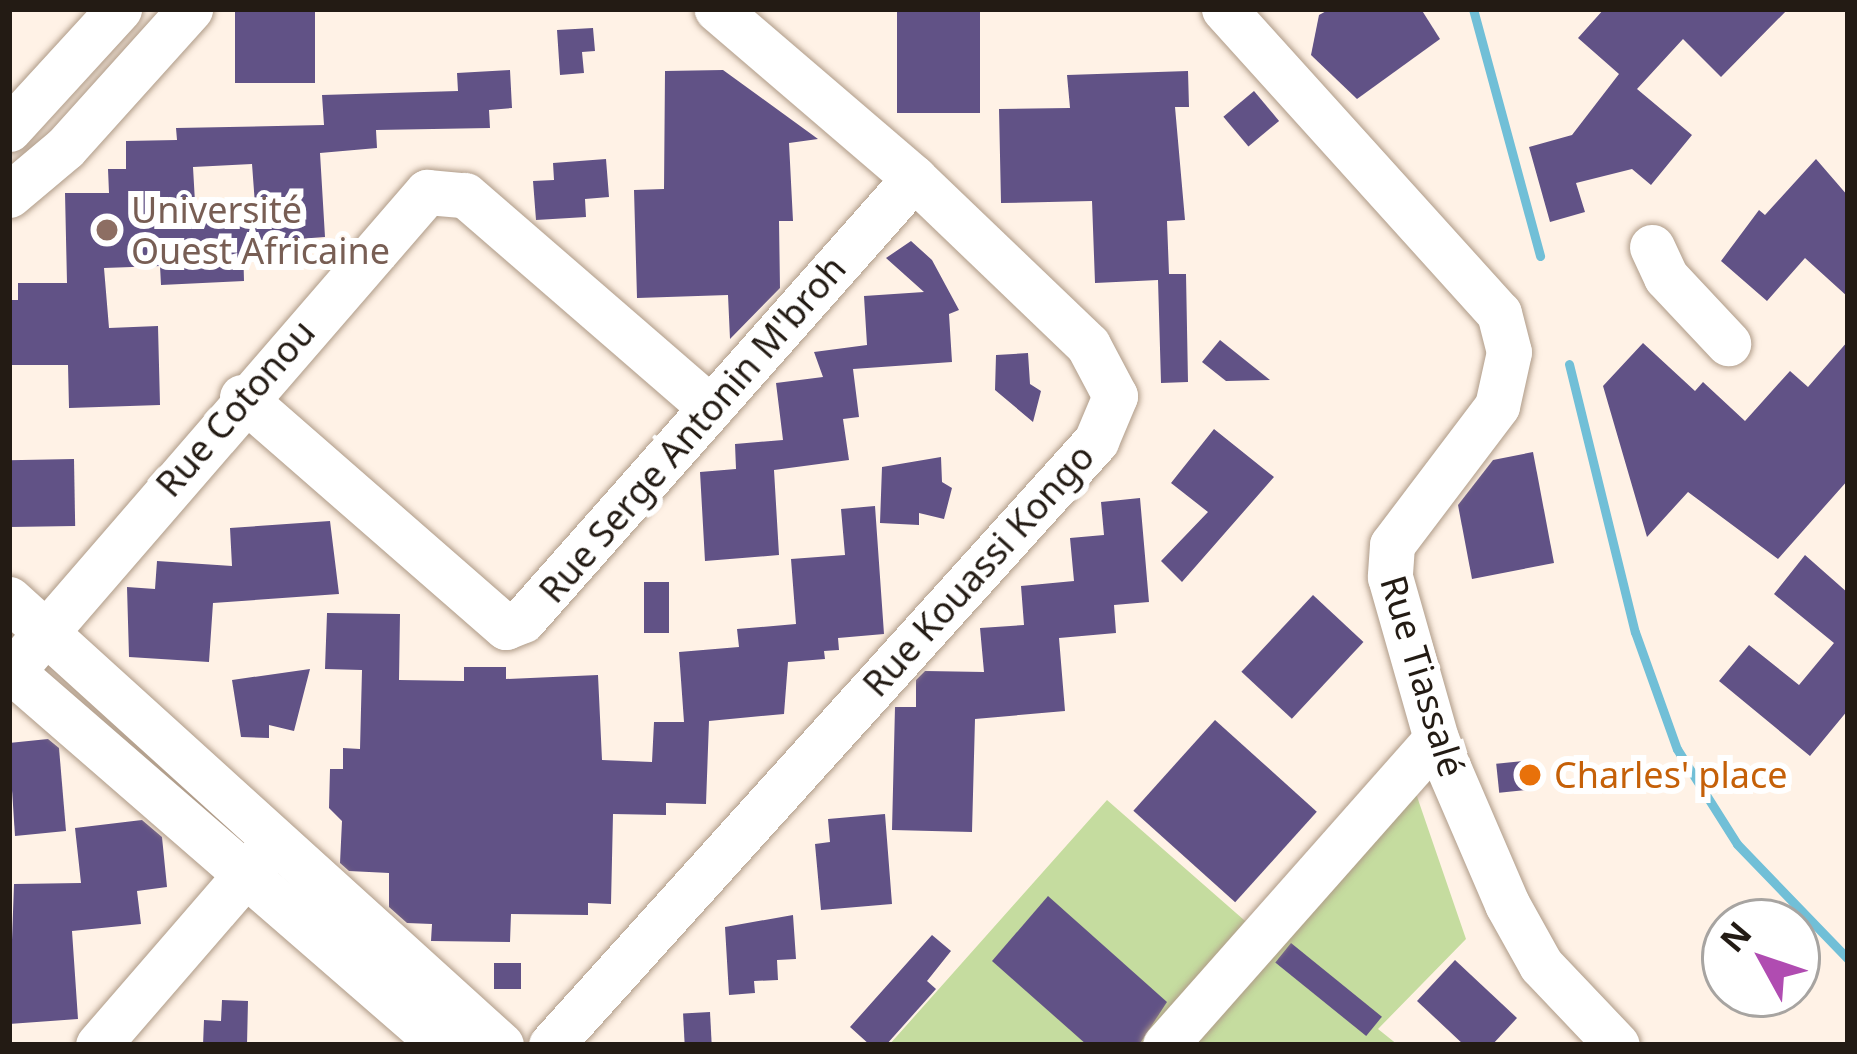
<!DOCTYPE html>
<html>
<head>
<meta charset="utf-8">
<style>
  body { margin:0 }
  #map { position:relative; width:1857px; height:1054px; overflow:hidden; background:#fff2e6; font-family:"Noto Sans",sans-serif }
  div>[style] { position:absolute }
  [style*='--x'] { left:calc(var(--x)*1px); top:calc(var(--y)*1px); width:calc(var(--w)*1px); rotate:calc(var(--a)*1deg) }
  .green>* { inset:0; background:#c5dc9f }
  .stream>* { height:9px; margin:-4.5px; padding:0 4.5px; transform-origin:4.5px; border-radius:4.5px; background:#71bfd7 }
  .building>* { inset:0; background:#615286; transform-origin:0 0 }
  .roads { filter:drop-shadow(0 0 3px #af9b88) drop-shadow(0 0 3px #af9b88) }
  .minor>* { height:45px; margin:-22.5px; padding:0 22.5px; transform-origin:22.5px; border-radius:22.5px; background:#fff }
  .dots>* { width:33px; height:33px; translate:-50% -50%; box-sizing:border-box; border:6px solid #fff; border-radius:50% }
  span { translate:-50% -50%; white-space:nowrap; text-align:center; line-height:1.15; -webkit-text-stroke:12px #fff; paint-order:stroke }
  .education-label { font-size:36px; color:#785e54 }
  .left { translate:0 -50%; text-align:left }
  .street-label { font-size:36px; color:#231b14 }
  .food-label { font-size:36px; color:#c56008 }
  .frame { position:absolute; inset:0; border:12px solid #231b14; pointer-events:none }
  .north { position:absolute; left:1701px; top:898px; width:120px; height:120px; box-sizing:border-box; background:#fff; border:3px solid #a7a4a1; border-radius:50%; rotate:310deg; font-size:33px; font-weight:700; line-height:48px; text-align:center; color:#231b14 }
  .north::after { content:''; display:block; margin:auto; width:42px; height:54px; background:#b04cb1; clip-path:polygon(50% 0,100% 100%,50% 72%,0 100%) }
</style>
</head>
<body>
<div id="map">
  <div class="green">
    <i style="clip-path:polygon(1400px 747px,1466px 939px,1378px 1029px,1398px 1045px,889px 1045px,1107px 800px,1252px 927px)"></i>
  </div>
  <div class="stream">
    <i style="--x:1473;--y:9;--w:256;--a:74.8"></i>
    <i style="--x:1569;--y:364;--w:276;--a:76.2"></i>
    <i style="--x:1635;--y:632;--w:124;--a:70.3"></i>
    <i style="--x:1677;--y:749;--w:112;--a:57.7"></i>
    <i style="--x:1737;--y:844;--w:160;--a:46"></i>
  </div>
  <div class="building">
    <i style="left:235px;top:9px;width:80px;height:74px"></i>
    <i style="left:897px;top:9px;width:83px;height:104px"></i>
    <i style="clip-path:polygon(1330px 9px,1421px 9px,1440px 39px,1357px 99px,1311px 55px,1319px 15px)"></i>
    <i style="clip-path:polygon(1604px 9px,1788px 9px,1721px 77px,1683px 39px,1637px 89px,1692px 135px,1651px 185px,1632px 169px,1576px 183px,1585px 212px,1550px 222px,1529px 147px,1572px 135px,1619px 74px,1578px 38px)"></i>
    <i style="clip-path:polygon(593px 28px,595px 51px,582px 52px,584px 73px,560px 75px,557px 30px)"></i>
    <i style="clip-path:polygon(evenodd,510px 70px,512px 108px,489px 110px,490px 128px,376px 130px,377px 148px,320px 153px,325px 237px,243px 243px,244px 281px,161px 285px,160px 266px,104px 268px,109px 328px,158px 326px,160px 405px,69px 408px,68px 365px,9px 365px,9px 300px,18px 300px,18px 283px,67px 283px,65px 193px,109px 193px,108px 169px,126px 169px,126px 141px,177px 140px,176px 128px,324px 125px,322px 95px,458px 91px,457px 73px,510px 70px,252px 164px,256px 218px,196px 220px,193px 167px,252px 164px)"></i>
    <i style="clip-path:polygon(723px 70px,818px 139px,789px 143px,793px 221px,779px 221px,780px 288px,730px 339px,728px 295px,637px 298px,634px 190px,664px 189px,665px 71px)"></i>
    <i style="clip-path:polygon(1188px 71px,1189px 107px,1175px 107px,1185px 220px,1167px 221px,1169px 274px,1186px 274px,1188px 382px,1161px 383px,1158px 280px,1095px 283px,1092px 201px,1001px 203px,999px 109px,1070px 108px,1067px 75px)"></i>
    <i style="left:1254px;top:91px;width:39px;height:40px;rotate:50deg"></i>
    <i style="clip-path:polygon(606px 159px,609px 197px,585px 199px,586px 217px,536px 220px,533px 181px,554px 180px,553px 163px)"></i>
    <i style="clip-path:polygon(1816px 159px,1848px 196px,1848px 297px,1805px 258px,1767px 301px,1721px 261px,1759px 210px,1765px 215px)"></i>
    <i style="clip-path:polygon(911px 241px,932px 260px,959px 310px,949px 314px,952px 362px,853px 369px,859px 417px,843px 419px,849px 460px,774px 470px,779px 555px,705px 561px,700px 472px,736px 469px,735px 444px,783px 440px,776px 383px,823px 377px,814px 352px,867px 345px,864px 296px,924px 292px,886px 258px)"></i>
    <i style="clip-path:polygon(1220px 340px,1270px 380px,1226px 381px,1202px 362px)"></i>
    <i style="clip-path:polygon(1848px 341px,1848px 480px,1778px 559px,1688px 492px,1647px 537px,1603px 386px,1643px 343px,1695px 391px,1703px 382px,1745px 421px,1790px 371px,1808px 387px)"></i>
    <i style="clip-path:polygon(1028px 353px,1030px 384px,1041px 391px,1033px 422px,995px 390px,996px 355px)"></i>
    <i style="clip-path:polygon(1214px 429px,1274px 477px,1182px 582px,1161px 561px,1208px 512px,1171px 483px)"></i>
    <i style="clip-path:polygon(1533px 452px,1554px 563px,1472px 579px,1458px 505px,1493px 460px)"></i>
    <i style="clip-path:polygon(941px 457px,942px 482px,952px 488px,944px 519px,919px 513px,919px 525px,880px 523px,882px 467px)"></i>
    <i style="left:74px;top:459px;width:67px;height:65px;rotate:89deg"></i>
    <i style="clip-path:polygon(1140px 498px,1149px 602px,1114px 605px,1116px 633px,1059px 638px,1065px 711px,975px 719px,972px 832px,892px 830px,895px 707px,916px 707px,916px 680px,925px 671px,984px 672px,980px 628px,1024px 625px,1021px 586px,1074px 581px,1070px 538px,1104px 535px,1101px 502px)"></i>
    <i style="clip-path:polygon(875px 506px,884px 634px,838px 638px,839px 650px,824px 651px,825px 659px,788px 662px,784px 714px,709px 721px,706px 804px,666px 803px,666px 815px,613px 814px,611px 904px,588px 903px,588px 915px,511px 914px,510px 942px,431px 941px,432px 924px,407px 923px,389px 907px,389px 873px,349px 871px,340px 863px,342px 821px,329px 808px,330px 769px,343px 769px,343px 748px,360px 749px,362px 670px,325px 669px,327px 613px,400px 614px,399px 680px,464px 681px,464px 667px,506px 667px,506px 679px,598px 675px,602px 760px,652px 762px,654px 722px,684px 722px,679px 652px,739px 647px,737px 629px,796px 624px,791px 559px,845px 555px,841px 509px)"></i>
    <i style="clip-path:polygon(330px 521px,339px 594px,213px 603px,209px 662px,129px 657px,127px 587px,155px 589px,157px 561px,232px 566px,230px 528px)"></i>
    <i style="clip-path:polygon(1805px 555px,1848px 593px,1848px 710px,1810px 756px,1719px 681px,1749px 645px,1799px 685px,1834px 643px,1774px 594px)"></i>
    <i style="left:644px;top:582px;width:25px;height:51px"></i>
    <i style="left:1313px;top:595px;width:69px;height:105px;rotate:43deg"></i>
    <i style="clip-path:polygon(310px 669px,294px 731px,269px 725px,269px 738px,241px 737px,232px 680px)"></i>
    <i style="left:1215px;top:720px;width:137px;height:122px;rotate:42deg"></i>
    <i style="clip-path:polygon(48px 739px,59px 748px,66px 831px,15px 836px,9px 743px)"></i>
    <i style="left:1533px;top:760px;width:29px;height:37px;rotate:84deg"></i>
    <i style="clip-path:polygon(885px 814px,892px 904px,821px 910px,815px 844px,830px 842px,828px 819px)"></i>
    <i style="clip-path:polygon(142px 820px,162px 837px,167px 887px,137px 891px,141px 924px,72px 931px,78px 1019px,9px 1024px,14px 884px,81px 883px,75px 828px)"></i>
    <i style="clip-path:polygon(1048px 896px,1167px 1002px,1139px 1045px,1087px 1045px,992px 961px)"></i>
    <i style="clip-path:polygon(793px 915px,796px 959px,777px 960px,778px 980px,754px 981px,755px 993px,729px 995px,725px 927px)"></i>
    <i style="clip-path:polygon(932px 935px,951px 951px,927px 981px,936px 989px,886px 1045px,870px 1045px,850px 1027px)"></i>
    <i style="left:1291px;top:943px;width:117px;height:25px;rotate:39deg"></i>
    <i style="clip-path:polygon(1455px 960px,1517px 1018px,1492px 1045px,1464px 1045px,1417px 1001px)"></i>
    <i style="left:494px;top:963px;width:27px;height:26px"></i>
    <i style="clip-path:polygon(222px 1000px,248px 1001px,247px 1045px,203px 1045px,204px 1020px,221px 1021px)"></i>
    <i style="left:710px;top:1012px;width:33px;height:27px;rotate:87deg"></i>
  </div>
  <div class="roads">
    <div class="minor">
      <i style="--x:1224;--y:9;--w:410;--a:47.9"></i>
      <i style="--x:1499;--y:313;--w:40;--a:75.6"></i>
      <i style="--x:1509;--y:352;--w:55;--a:102.5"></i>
      <i style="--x:1497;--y:406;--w:174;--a:127.1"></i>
      <i style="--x:1392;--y:545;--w:32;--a:94"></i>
      <i style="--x:1390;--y:577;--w:168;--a:74.1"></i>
      <i style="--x:1436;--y:739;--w:180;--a:66.7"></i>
      <i style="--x:1507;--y:904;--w:70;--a:60.9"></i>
      <i style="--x:1541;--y:965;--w:110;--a:46.5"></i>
      <i style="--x:9;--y:129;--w:163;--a:-47.5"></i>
      <i style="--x:9;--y:195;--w:73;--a:-40"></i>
      <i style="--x:65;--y:148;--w:187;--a:-48"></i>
      <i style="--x:1652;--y:247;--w:33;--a:65"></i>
      <i style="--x:1666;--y:277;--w:91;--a:46.8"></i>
      <i style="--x:242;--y:397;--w:350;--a:41.1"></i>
      <i style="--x:506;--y:627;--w:18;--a:-22"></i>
      <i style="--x:523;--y:620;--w:590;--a:-48.5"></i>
      <i style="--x:9;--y:599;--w:664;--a:42.19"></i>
      <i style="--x:9;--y:669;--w:573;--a:40.97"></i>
      <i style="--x:9;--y:675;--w:639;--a:-49.13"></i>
      <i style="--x:427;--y:192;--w:38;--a:5"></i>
      <i style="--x:465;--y:195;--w:325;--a:40.9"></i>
      <i style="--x:98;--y:1045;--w:249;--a:-49.1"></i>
      <i style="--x:551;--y:1045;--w:814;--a:-47.94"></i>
      <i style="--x:1096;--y:441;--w:49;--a:-67.1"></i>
      <i style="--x:1115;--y:396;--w:58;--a:-117.9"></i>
      <i style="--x:1088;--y:345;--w:241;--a:-136.2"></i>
      <i style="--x:914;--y:178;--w:260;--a:-139.4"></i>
      <i style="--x:1165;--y:1045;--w:409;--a:-48.5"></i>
    </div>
  </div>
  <div class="dots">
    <i style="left:107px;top:230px;background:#8d6e63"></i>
    <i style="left:1530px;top:775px;background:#e8710a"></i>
  </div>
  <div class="education-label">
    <span class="left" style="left:131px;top:230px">Université<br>Ouest Africaine</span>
  </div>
  <div class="street-label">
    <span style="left:235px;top:408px;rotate:-49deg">Rue Cotonou</span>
    <span style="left:692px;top:429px;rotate:-49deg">Rue Serge Antonin M'broh</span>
    <span style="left:978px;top:570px;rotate:-48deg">Rue Kouassi Kongo</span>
    <span style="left:1423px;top:676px;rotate:73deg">Rue Tiassalé</span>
  </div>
  <div class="food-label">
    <span class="left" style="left:1554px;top:775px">Charles' place</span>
  </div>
  <div class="frame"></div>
  <div class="north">N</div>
</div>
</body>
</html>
